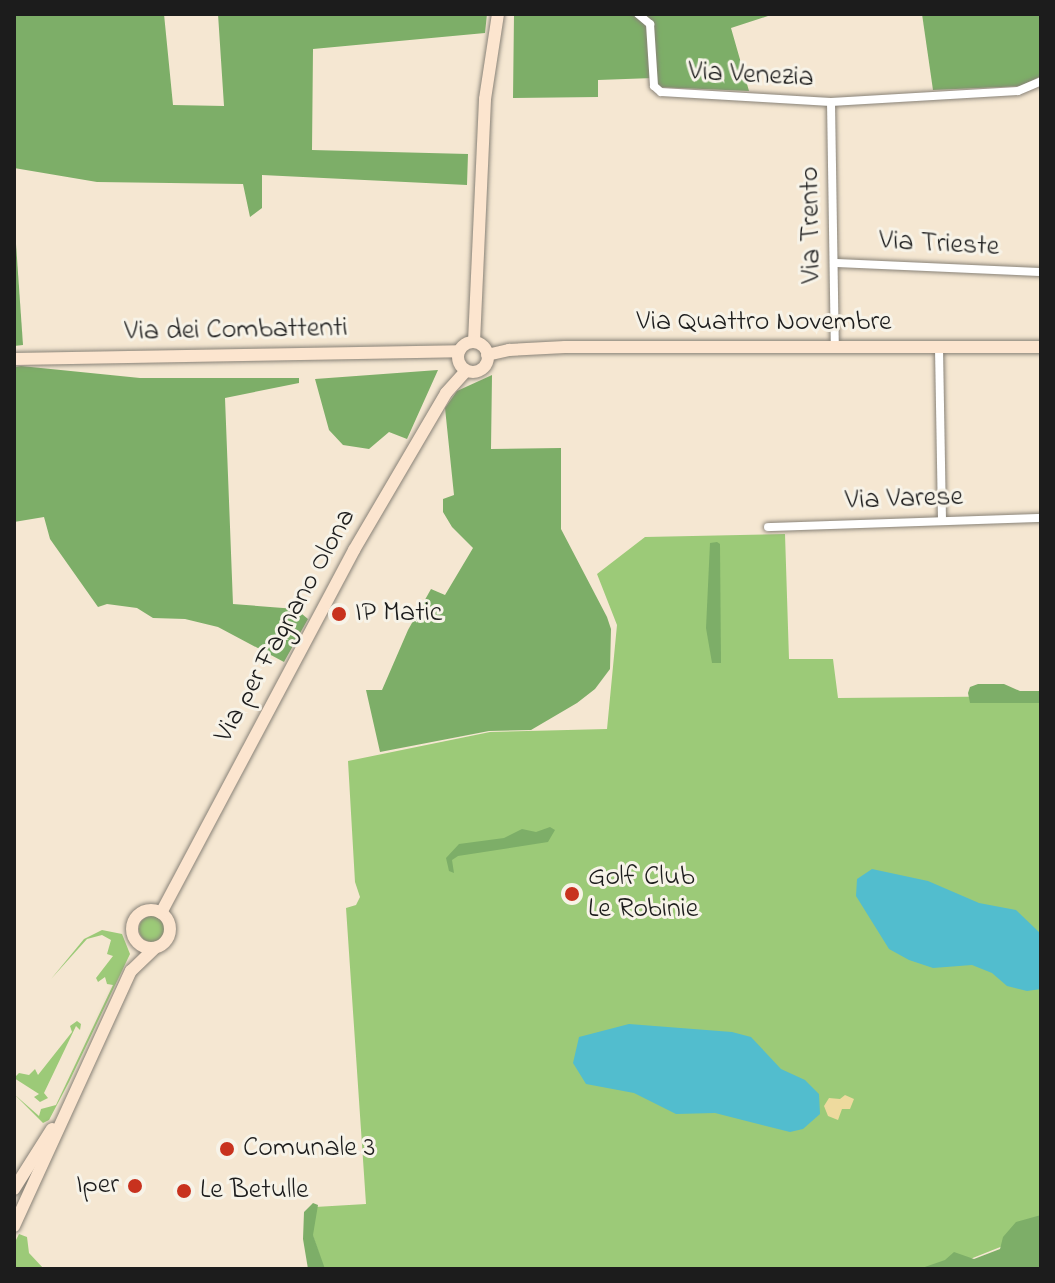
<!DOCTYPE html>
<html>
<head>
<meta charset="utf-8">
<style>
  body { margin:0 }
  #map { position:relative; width:1055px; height:1283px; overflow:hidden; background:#f5e7d2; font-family:"Indie Flower",sans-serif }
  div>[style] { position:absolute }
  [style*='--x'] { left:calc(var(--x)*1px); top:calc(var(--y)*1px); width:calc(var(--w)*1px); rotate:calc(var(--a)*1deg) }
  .green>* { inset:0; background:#9cca78 }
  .round { border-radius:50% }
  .forest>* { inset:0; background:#7dae68 }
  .sand>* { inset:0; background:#eeda9e }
  .water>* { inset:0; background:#52bdce }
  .roads { filter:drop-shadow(0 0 2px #888277) drop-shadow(0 0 2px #888277) }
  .street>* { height:8px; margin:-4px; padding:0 4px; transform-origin:4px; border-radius:4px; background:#fff }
  .secondary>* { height:12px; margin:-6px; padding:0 6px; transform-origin:6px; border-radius:6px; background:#fce5cf }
  .secondary>.ring { margin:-6px; padding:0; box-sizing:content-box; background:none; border:12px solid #fce5cf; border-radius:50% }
  .dots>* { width:22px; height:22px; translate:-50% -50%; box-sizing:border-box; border:4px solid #f7f3e8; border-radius:50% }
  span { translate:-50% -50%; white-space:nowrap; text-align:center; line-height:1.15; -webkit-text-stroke:6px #f7f3e8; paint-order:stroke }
  .street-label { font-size:28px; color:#1c1c1c }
  .poi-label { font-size:28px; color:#1c1c1c }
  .left { translate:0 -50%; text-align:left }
  .right { translate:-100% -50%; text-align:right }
  .frame { position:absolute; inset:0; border:16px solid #1c1c1c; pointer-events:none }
</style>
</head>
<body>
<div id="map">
  <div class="green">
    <i style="clip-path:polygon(785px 534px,789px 659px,833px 659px,838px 698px,1041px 696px,1041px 1231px,945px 1269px,324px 1269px,308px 1221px,315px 1207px,366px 1204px,346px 908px,356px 905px,360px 897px,355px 882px,348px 761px,490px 732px,607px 729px,617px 625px,597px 574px,645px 537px)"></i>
    <i class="round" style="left:139px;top:916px;width:26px;height:26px"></i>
    <i style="clip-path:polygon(102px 930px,122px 934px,130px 954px,69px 1082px,49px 1120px,43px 1123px,14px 1094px,39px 1116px,41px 1109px,56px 1105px,113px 985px,107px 984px,105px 977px,98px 982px,96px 978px,113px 956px,107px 954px,111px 940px,102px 935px,87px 939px,51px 979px,84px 939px)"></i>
    <i style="clip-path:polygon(77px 1021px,81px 1024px,80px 1030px,76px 1026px,44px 1093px,48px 1098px,40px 1102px,34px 1097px,39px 1094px,14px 1078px,19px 1073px,29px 1075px,35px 1069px,38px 1075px,72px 1032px,70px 1026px)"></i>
    <i style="clip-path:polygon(19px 1234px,27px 1237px,29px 1253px,44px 1269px,14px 1269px,14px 1244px)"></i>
  </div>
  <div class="forest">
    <i style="clip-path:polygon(14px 14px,164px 14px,173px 105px,224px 106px,218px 14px,487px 14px,485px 33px,313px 49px,312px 150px,468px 154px,467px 185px,262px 175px,262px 208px,250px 217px,243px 184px,97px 182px,14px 168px)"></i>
    <i style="clip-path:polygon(514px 14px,774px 14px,731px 28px,749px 91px,656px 87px,653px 78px,598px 80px,598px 97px,513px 98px)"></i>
    <i style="clip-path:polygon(922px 14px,1041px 14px,1041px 76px,1021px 86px,933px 90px)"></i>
    <i style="clip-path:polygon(14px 215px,23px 345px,14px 346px)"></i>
    <i style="clip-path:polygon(21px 366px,140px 378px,299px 378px,299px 383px,225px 398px,233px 604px,296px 609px,308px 619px,284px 662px,218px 627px,185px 619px,153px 618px,137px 608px,107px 604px,98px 607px,50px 539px,44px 517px,14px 522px,14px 367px)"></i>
    <i style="clip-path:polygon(438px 370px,407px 439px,389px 432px,369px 449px,343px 445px,329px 430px,315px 379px)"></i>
    <i style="clip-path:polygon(492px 375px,491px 449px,561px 448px,561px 529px,607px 617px,611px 629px,610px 669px,595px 689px,577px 703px,531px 730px,489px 731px,380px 752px,366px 690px,382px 690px,408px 630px,431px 589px,445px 595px,473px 548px,452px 527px,443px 512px,443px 499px,454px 495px,445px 408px,457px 391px)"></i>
    <i style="clip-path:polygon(717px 542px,720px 544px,721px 663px,712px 663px,706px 628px,710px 543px)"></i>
    <i style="clip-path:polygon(978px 684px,1004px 684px,1020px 691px,1041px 691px,1041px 703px,970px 703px,968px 693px,970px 687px)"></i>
    <i style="clip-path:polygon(550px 827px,555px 830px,548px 842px,458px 856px,452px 860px,454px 873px,449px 871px,446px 858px,459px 844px,504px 838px,522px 829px,536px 832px)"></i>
    <i style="clip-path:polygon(313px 1203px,318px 1205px,313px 1235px,325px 1269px,308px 1269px,303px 1239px,304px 1212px)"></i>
    <i style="clip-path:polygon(1041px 1215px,1041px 1269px,919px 1269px,945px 1260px,954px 1252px,974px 1259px,1000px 1249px,1003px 1237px,1016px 1222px)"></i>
  </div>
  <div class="sand">
    <i style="clip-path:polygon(845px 1095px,854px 1099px,850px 1109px,842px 1109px,838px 1120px,828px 1116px,824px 1106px,829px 1098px,840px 1099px)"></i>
  </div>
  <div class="water">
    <i style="clip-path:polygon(872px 869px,928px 881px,979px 903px,1016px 910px,1041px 934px,1041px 989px,1027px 991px,1007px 986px,992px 973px,972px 965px,933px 968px,909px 960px,889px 949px,856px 896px,857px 879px)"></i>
    <i style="clip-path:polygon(629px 1024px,732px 1032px,751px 1037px,781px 1069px,805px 1080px,819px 1094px,820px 1114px,803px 1129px,790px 1132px,715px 1113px,676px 1114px,634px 1093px,586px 1084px,573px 1063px,579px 1037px)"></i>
  </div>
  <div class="roads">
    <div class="street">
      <i style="--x:638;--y:14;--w:16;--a:40"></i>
      <i style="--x:650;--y:24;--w:62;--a:86.3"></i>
      <i style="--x:654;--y:86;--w:9;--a:41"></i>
      <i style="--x:661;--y:92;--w:170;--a:3.4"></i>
      <i style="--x:831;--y:102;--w:187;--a:-3.4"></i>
      <i style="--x:1018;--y:91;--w:25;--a:-23"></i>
      <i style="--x:831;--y:102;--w:245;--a:89.1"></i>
      <i style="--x:835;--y:263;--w:206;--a:2.5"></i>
      <i style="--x:939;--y:348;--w:173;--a:89"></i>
      <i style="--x:768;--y:527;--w:273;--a:-1.9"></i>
    </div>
    <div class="secondary">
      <i style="--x:474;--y:342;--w:243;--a:-87.4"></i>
      <i style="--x:485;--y:99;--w:86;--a:-81.3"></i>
      <i class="ring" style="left:458px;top:342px;width:18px;height:18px"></i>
      <i style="--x:487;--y:355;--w:23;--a:-13"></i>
      <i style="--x:509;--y:350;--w:56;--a:-3.1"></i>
      <i style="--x:565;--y:347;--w:476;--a:0"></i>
      <i style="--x:14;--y:359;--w:445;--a:-1"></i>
      <i class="ring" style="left:132px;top:910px;width:26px;height:26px"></i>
      <i style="--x:161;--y:913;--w:411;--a:-62"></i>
      <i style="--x:354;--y:550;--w:182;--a:-59.6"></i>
      <i style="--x:446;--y:393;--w:30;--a:-48"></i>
      <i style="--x:14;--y:1189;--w:71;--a:-57.7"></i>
      <i style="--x:14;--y:1226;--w:281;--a:-65.4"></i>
      <i style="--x:131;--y:971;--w:33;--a:-44"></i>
    </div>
  </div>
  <div class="dots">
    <i style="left:339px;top:614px;background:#c8321e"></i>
    <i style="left:572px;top:894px;background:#c8321e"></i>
    <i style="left:227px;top:1149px;background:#c8321e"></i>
    <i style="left:135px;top:1186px;background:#c8321e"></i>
    <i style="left:184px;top:1191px;background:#c8321e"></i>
  </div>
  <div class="street-label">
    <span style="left:751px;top:76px;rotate:3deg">Via Venezia</span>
    <span style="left:812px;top:225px;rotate:-91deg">Via Trento</span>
    <span style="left:939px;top:245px;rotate:3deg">Via Trieste</span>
    <span style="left:764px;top:323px">Via Quattro Novembre</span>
    <span style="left:236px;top:331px;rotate:-1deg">Via dei Combattenti</span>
    <span style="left:904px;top:500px;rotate:-2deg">Via Varese</span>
    <span style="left:286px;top:626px;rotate:-61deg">Via per Fagnano Olona</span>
  </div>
  <div class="poi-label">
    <span class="left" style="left:355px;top:614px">IP Matic</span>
    <span class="left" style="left:588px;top:894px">Golf Club<br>Le Robinie</span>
    <span class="left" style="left:243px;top:1149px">Comunale 3</span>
    <span class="right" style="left:119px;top:1186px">Iper</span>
    <span class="left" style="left:200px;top:1191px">Le Betulle</span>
  </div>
  <div class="frame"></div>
</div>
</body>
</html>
